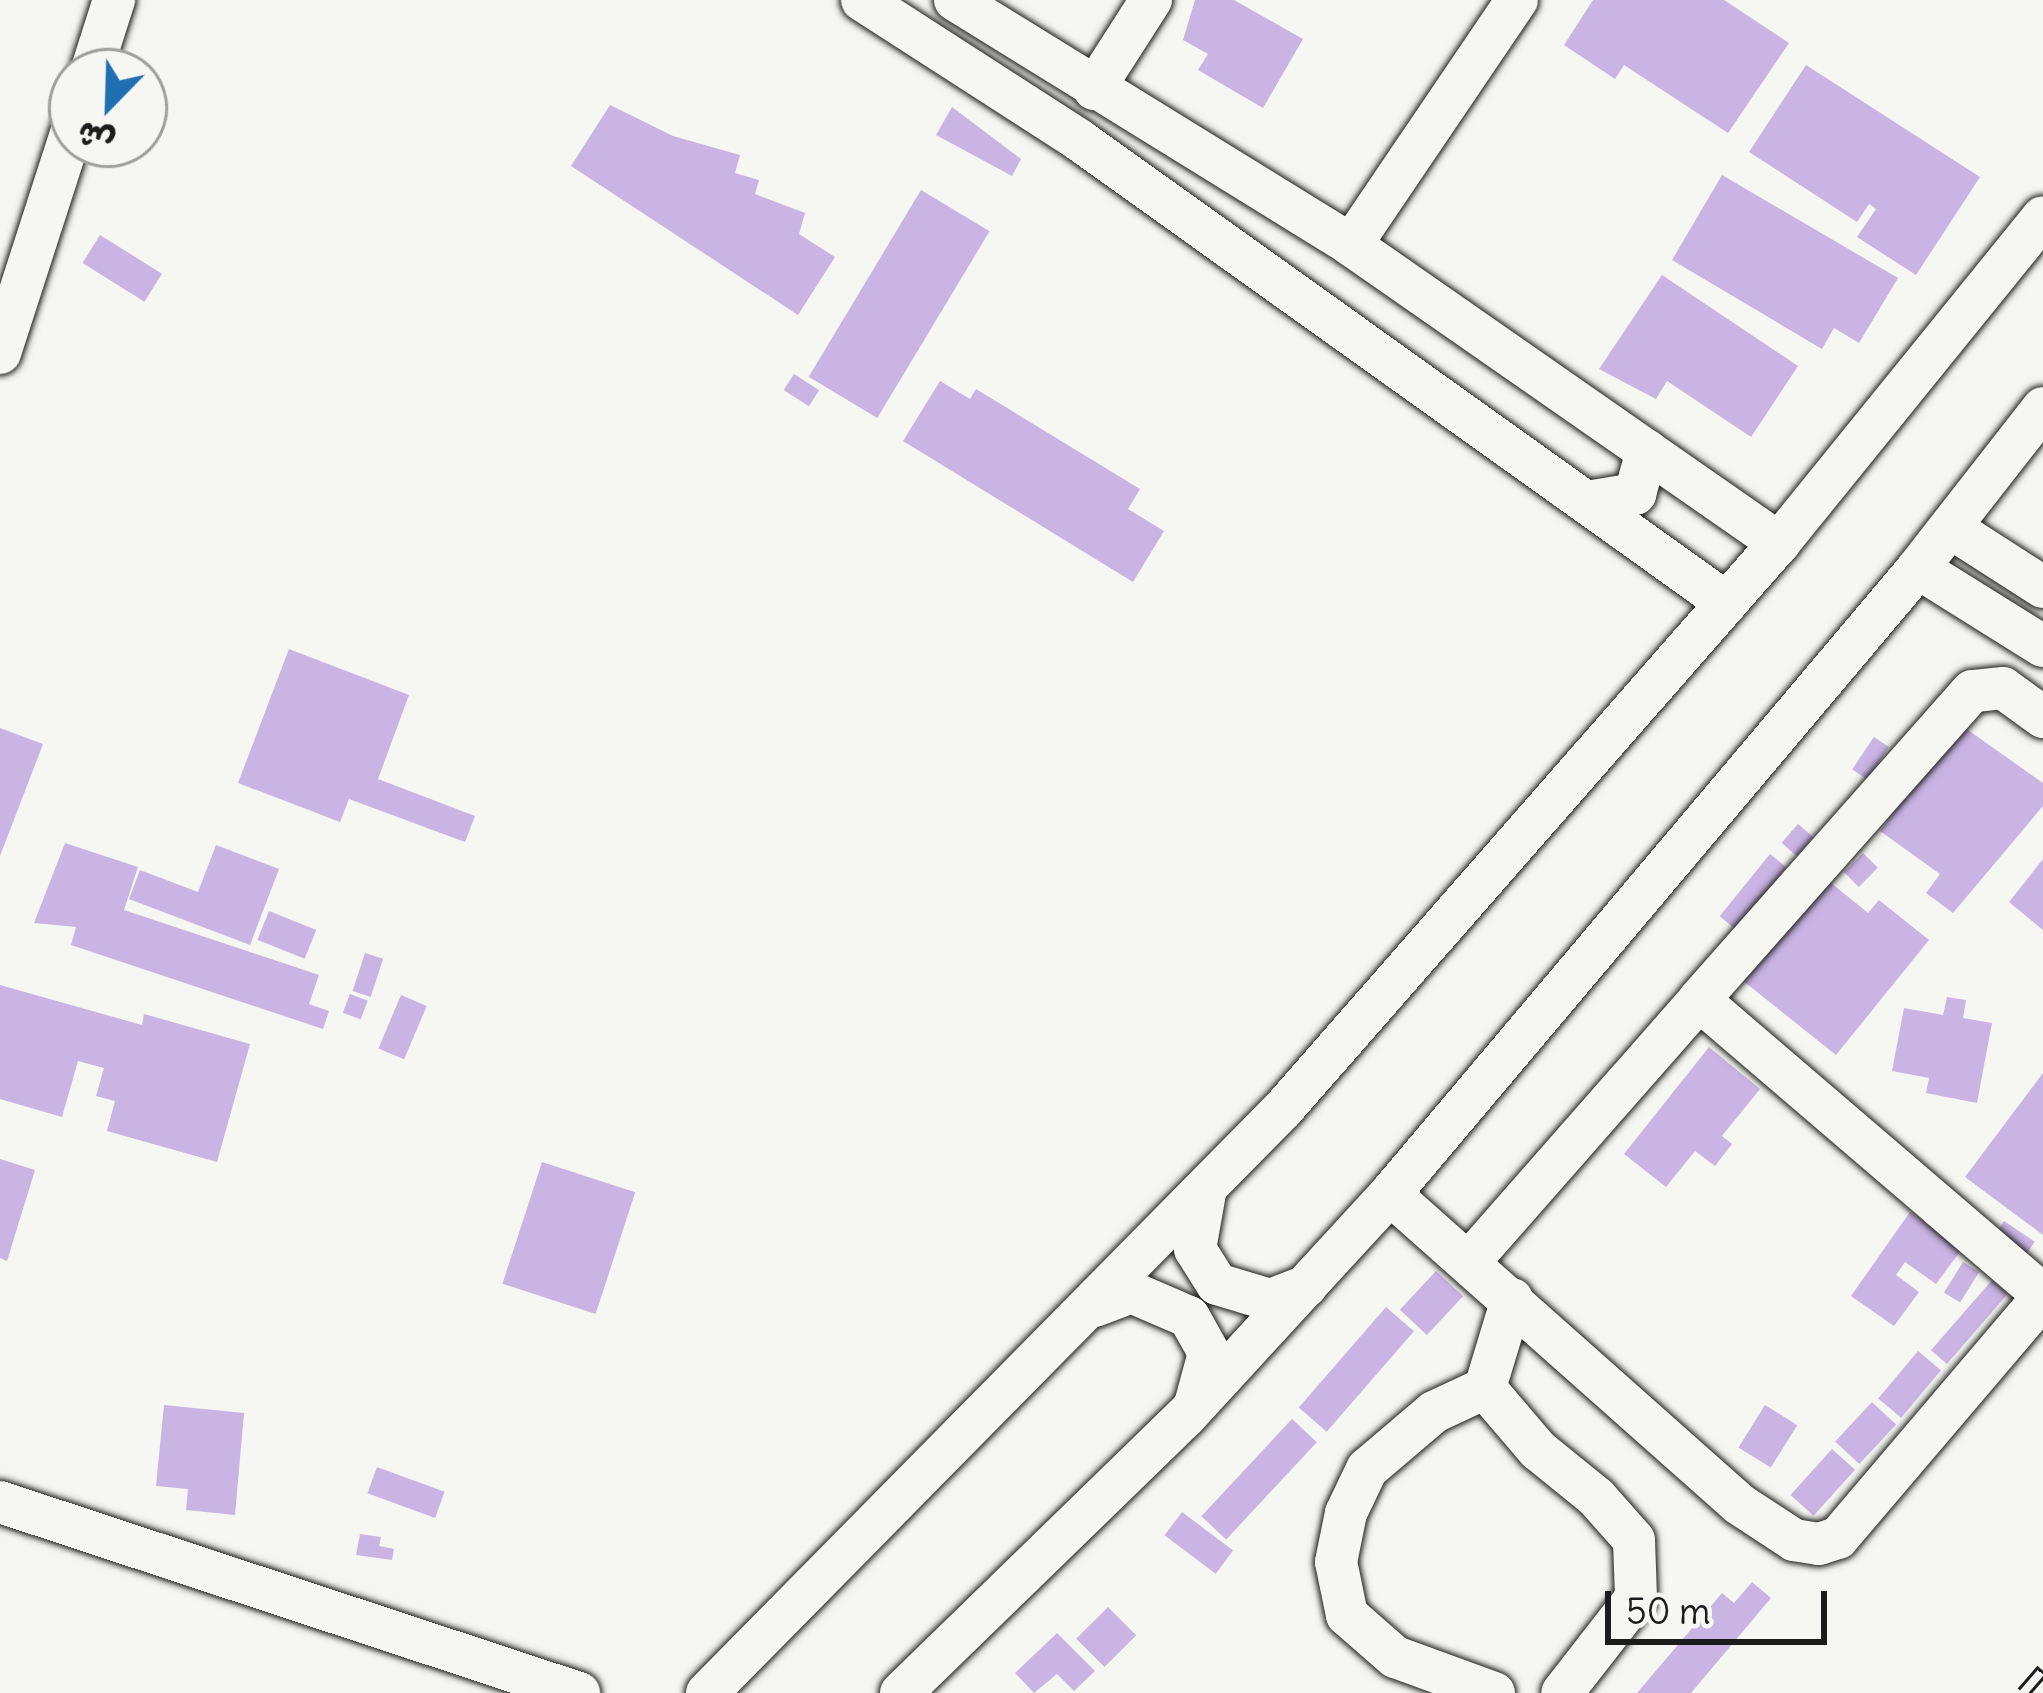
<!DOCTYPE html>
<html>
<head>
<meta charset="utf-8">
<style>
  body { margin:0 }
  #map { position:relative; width:2043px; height:1693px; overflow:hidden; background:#f6f6f2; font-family:Delius,"Playpen Sans Arabic",sans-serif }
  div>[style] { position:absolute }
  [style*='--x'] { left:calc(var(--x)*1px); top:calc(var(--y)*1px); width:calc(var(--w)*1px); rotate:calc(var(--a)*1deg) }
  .building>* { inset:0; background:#cab4e4; transform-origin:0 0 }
  .roads { filter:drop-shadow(0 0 3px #1c1c1c) drop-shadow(0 0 3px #1c1c1c) }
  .minor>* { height:42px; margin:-21px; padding:0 21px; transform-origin:21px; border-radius:21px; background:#f6f6f2 }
  .rail>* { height:14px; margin-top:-7px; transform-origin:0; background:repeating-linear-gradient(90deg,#f6f6f2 0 27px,#1c1c1c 0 54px); box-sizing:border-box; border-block:3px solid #1c1c1c }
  span { translate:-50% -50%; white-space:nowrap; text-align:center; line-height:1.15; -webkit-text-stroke:9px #f6f6f2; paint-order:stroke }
  .north { position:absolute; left:48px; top:48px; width:120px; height:120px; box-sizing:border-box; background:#f6f6f2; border:3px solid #9f9f9c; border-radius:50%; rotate:203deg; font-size:33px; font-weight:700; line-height:48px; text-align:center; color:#1c1c1c }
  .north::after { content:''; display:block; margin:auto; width:42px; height:54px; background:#1f6fb2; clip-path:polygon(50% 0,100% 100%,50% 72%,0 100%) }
  .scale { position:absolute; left:1605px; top:1591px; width:222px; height:54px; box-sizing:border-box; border:6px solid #1c1c1c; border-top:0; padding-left:15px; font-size:36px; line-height:42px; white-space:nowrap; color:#1c1c1c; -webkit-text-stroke:9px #f6f6f2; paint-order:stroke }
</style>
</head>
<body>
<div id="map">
  <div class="building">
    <i style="clip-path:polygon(1195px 0,1234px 0,1303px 39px,1263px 108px,1198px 70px,1208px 54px,1183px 40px)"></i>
    <i style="clip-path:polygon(1593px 0,1724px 0,1789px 43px,1728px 133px,1624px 65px,1615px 79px,1564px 45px)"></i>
    <i style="clip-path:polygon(1806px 65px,1980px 177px,1916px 275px,1857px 237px,1876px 209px,1869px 204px,1857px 222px,1749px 152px)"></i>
    <i style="clip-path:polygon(610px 105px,673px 136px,740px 155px,735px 173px,759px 180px,755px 194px,805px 213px,799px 234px,835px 257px,798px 315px,571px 166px)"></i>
    <i style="clip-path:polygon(952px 107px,1021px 159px,1012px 176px,936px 135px)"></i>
    <i style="clip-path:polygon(1722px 175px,1898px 278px,1859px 343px,1834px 328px,1822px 349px,1672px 260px)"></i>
    <i style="left:921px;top:190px;width:80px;height:218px;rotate:31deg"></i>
    <i style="left:100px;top:235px;width:73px;height:33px;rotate:32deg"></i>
    <i style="clip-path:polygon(1662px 275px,1798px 366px,1751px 437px,1667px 381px,1656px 399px,1599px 369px)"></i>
    <i style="left:794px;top:374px;width:30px;height:19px;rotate:33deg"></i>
    <i style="clip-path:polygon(940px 381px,970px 399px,976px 389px,1140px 489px,1128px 509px,1164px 531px,1133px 582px,903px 441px)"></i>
    <i style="clip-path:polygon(289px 649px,409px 695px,378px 779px,475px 816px,465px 842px,349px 799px,340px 822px,238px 783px)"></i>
    <i style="clip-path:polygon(1958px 723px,2043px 783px,2043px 806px,1953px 913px,1926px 893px,1940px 874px,1880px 831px)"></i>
    <i style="clip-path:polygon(0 728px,43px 744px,0 856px)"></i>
    <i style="left:1874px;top:737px;width:18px;height:39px;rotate:34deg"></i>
    <i style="left:1798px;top:824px;width:20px;height:25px;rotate:41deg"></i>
    <i style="clip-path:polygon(65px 843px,138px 867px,124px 910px,319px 975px,309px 1004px,329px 1011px,323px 1029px,71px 945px,76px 927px,34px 923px)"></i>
    <i style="clip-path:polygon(216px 845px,279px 869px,250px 945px,129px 899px,140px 870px,198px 892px)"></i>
    <i style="left:1863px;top:853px;width:21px;height:27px;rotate:45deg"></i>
    <i style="left:1770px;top:854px;width:21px;height:80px;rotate:39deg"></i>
    <i style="clip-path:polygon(2043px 859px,2043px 930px,2009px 902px)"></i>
    <i style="clip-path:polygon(1825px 878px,1868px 913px,1879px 900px,1929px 940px,1836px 1055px,1742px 980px)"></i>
    <i style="left:269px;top:911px;width:51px;height:31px;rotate:22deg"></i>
    <i style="left:365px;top:953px;width:19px;height:40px;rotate:18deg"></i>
    <i style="clip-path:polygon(0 985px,142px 1025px,144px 1014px,250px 1044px,217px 1162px,107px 1131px,115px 1101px,96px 1096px,104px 1068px,78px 1061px,62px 1117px,0 1099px)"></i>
    <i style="left:350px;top:994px;width:19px;height:20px;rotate:21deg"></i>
    <i style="left:401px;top:995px;width:28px;height:58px;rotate:23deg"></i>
    <i style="clip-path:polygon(1947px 997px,1966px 1000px,1963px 1018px,1992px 1023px,1977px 1103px,1926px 1093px,1929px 1078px,1892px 1071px,1904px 1008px,1943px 1015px)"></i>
    <i style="clip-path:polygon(1709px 1047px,1760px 1089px,1722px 1136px,1732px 1144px,1715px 1166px,1695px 1151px,1666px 1187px,1624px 1154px)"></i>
    <i style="clip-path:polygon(2043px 1073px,2043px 1235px,1965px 1177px)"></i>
    <i style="clip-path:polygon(0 1159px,35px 1170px,7px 1261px,0 1258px)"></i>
    <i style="left:542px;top:1162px;width:98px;height:128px;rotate:18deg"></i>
    <i style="clip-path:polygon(1910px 1212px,1962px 1249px,1936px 1284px,1905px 1262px,1896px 1275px,1919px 1292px,1894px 1326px,1851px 1296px)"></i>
    <i style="left:2004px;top:1221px;width:37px;height:14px;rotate:34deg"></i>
    <i style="left:1963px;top:1262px;width:19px;height:36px;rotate:32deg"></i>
    <i style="left:1436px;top:1271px;width:37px;height:53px;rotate:43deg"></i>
    <i style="left:1992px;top:1280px;width:21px;height:93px;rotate:41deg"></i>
    <i style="left:1386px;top:1307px;width:37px;height:133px;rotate:41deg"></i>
    <i style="left:1918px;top:1351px;width:30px;height:62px;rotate:40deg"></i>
    <i style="left:1872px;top:1402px;width:33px;height:54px;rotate:43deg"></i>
    <i style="clip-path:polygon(164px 1405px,244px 1413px,235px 1515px,186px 1510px,188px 1489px,156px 1486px)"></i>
    <i style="left:1765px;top:1405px;width:38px;height:50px;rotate:32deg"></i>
    <i style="left:1292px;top:1419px;width:34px;height:133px;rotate:43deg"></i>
    <i style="left:1832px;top:1449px;width:31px;height:62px;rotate:42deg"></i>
    <i style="left:377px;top:1467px;width:72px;height:28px;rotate:20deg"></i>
    <i style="left:1182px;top:1512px;width:64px;height:29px;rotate:37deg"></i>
    <i style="clip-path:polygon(360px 1534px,381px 1537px,379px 1546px,394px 1549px,392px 1560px,356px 1555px)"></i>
    <i style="clip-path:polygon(1752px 1582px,1771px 1598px,1691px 1693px,1637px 1693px,1722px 1593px,1734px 1603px)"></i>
    <i style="left:1108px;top:1607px;width:40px;height:45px;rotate:45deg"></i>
    <i style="clip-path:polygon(1057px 1633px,1095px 1671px,1074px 1691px,1057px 1674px,1034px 1693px,1015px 1673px)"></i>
  </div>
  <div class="roads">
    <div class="minor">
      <i style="--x:862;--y:0;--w:258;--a:32.8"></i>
      <i style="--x:1079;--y:140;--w:796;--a:35.55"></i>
      <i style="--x:955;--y:0;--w:466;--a:31.7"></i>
      <i style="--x:1351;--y:245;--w:522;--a:34.85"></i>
      <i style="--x:91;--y:72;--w:76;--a:-72.3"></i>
      <i style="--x:1094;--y:89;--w:106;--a:-57.4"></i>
      <i style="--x:1351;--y:245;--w:296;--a:-55.9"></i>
      <i style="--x:0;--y:353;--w:234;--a:-72.1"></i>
      <i style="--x:1587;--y:502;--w:49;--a:-9.5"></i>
      <i style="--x:1635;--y:494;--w:45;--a:-74.4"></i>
      <i style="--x:1951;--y:528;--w:109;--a:32.7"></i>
      <i style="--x:1918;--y:568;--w:147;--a:32"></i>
      <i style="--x:2043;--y:717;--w:49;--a:-144.1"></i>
      <i style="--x:2003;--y:688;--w:31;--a:174"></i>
      <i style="--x:1972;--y:691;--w:412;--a:131.5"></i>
      <i style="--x:1699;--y:1000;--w:453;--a:40.6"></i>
      <i style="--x:1205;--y:1193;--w:57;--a:100.1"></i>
      <i style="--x:1195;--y:1249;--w:41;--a:57.8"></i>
      <i style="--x:1217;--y:1284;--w:55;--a:16.8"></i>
      <i style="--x:1270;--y:1300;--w:39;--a:-21"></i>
      <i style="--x:1390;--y:1194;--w:467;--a:41.6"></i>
      <i style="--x:1739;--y:1504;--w:66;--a:33.2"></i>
      <i style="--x:1794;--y:1540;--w:25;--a:9"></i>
      <i style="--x:1819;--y:1544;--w:20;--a:-18"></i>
      <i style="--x:1838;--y:1538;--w:316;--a:-49.6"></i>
      <i style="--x:1469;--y:1262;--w:349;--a:-48.7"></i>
      <i style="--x:1095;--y:1306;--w:39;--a:-21"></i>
      <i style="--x:1131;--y:1292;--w:63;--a:23.3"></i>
      <i style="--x:1189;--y:1317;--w:41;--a:60.9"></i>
      <i style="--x:1209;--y:1353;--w:50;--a:105.2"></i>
      <i style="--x:1485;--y:1388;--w:93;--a:-73.1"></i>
      <i style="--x:0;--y:1502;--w:610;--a:18.26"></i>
      <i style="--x:707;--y:1693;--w:822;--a:-45.39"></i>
      <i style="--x:1284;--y:1108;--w:751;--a:-48.78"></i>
      <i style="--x:1779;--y:543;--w:419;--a:-51"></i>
      <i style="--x:901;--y:1693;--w:396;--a:-44.2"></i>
      <i style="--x:1185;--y:1417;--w:303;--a:-47.4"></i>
      <i style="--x:1390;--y:1194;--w:819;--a:-49.85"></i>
      <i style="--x:1918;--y:568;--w:203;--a:-52"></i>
      <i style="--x:1494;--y:1693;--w:105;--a:-160"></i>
      <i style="--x:1395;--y:1657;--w:64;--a:-138.8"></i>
      <i style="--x:1347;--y:1615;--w:54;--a:-101.7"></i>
      <i style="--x:1336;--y:1562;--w:50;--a:-78.5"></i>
      <i style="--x:1346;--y:1513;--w:49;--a:-64.5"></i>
      <i style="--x:1367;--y:1469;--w:88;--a:-40.4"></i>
      <i style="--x:1434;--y:1412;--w:56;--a:-25.2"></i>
      <i style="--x:1485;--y:1388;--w:82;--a:49.5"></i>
      <i style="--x:1538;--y:1450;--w:75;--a:39"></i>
      <i style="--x:1596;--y:1497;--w:57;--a:48.5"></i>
      <i style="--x:1634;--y:1540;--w:58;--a:88"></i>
      <i style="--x:1636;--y:1598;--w:120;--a:127.9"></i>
    </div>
  </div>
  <div class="rail">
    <i style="--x:2023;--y:1693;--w:30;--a:-49"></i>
  </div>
  <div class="north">ش</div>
  <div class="scale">50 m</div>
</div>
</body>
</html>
